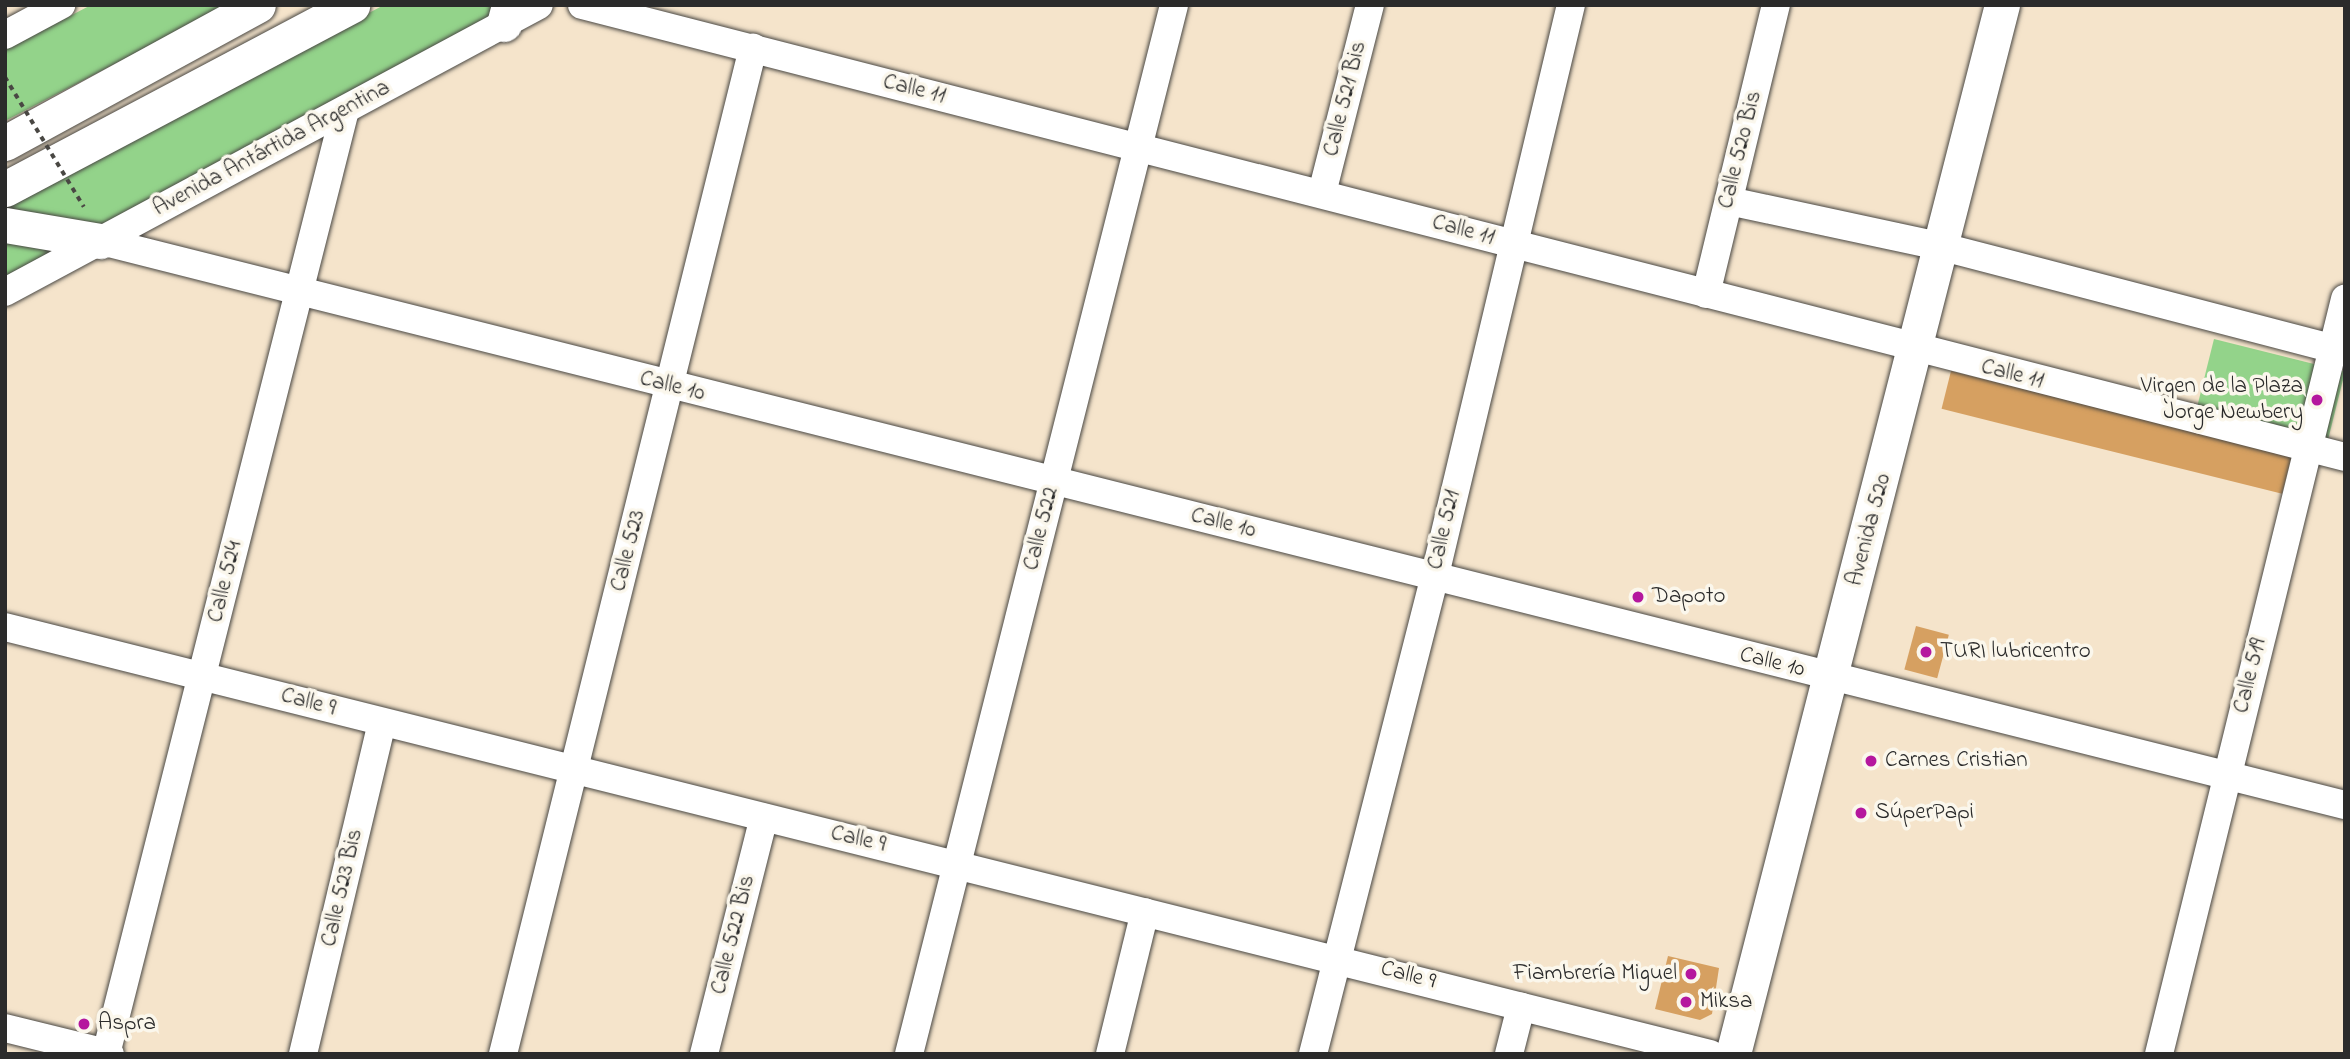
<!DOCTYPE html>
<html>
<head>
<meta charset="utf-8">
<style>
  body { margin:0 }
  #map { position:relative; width:2350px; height:1059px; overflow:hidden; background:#f5e4cb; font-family:"Indie Flower",sans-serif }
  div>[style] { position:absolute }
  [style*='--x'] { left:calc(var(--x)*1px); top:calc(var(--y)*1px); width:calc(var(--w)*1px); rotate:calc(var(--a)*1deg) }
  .green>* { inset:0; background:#93d38a; transform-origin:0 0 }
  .building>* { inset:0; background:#d6a061; transform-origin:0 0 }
  .roads { filter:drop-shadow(0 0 2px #494743) drop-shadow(0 0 2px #494743) }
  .minor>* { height:28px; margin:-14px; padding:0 14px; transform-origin:14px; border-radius:14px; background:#fff }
  .major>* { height:35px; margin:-17.5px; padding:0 17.5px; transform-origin:17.5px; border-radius:17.5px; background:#fff }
  .path-bridge>* { height:3.5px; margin-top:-1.75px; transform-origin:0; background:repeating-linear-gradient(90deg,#494743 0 5px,transparent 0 10px) }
  .dots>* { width:19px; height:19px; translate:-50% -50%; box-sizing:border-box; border:4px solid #fbf7ec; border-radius:50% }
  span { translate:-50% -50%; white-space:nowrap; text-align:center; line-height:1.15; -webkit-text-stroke:7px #fbf7ec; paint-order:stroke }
  .street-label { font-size:23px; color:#2b2b2b }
  .poi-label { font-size:23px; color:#2b2b2b }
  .right { translate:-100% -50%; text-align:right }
  .left { translate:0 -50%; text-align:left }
  .frame { position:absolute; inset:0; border:7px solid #2b2b2b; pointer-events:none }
</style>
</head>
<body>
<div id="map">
  <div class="green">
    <i style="clip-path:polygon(91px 5px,228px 5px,5px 121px,5px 50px)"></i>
    <i style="clip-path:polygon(384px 5px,494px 5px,489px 22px,92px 232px,5px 208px,5px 204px)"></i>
    <i style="clip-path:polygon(5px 237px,65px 249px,5px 280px)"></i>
    <i style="left:2214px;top:339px;width:135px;height:71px;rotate:14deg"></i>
  </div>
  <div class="building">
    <i style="left:1951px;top:371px;width:351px;height:39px;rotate:14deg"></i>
    <i style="left:1916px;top:626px;width:34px;height:45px;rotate:15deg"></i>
    <i style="clip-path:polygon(1668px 956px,1719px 968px,1712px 1014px,1700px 1020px,1655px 1009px)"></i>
  </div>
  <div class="roads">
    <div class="minor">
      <i style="--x:582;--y:5;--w:1820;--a:14.38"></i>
      <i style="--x:5;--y:35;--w:64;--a:-28.2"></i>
      <i style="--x:1322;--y:193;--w:194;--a:-75.7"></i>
      <i style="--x:1729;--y:201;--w:219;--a:12.1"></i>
      <i style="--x:1943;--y:247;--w:415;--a:14.6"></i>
      <i style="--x:101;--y:241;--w:2314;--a:14.11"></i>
      <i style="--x:5;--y:292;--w:606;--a:-28.26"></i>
      <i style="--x:1706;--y:294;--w:297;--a:-76.4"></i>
      <i style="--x:5;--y:627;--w:1758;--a:14.06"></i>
      <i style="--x:5;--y:1028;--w:108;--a:13.9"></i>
      <i style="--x:106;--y:1054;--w:974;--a:-75.79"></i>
      <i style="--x:303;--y:1054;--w:340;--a:-76.6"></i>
      <i style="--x:503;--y:1054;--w:1037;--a:-76.04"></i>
      <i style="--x:704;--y:1054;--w:244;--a:-75.8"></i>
      <i style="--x:909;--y:1054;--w:1082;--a:-75.82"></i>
      <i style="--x:1110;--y:1054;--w:146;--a:-76.2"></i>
      <i style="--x:1313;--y:1054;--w:490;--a:-75.7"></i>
      <i style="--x:1434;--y:579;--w:590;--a:-76.58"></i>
      <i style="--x:1509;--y:1054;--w:49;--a:-75.7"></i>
      <i style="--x:2159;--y:1054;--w:778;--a:-76.16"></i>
    </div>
    <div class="major">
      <i style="--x:504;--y:24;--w:20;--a:-75"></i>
      <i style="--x:5;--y:143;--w:288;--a:-28.6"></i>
      <i style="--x:5;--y:189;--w:393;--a:-27.9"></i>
      <i style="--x:5;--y:225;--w:97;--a:9.5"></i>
      <i style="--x:1733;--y:1054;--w:1083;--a:-75.62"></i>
    </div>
  </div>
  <div class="path-bridge">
    <i style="--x:5;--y:77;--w:152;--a:58.7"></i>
  </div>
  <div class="dots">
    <i style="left:2317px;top:400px;background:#b5179e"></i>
    <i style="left:1638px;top:597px;background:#b5179e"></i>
    <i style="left:1926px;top:652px;background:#b5179e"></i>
    <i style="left:1871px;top:761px;background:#b5179e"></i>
    <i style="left:1861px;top:813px;background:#b5179e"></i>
    <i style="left:1691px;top:974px;background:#b5179e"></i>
    <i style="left:1686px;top:1002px;background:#b5179e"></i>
    <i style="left:84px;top:1024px;background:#b5179e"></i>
  </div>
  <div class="street-label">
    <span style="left:914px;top:90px;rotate:14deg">Calle 11</span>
    <span style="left:1346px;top:99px;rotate:-76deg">Calle 521 Bis</span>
    <span style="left:272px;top:149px;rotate:-28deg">Avenida Antártida Argentina</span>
    <span style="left:1741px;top:150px;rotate:-76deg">Calle 520 Bis</span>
    <span style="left:1463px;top:231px;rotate:15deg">Calle 11</span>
    <span style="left:2012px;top:375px;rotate:14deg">Calle 11</span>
    <span style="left:672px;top:387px;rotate:14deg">Calle 10</span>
    <span style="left:1223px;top:524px;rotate:14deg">Calle 10</span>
    <span style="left:1042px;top:529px;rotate:-76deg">Calle 522</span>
    <span style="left:1445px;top:530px;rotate:-77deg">Calle 521</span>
    <span style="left:1870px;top:530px;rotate:-75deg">Avenida 520</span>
    <span style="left:629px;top:551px;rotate:-76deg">Calle 523</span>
    <span style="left:226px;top:582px;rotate:-76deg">Calle 524</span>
    <span style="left:1772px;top:663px;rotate:14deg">Calle 10</span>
    <span style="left:2251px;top:676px;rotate:-76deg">Calle 519</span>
    <span style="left:308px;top:703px;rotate:15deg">Calle 9</span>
    <span style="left:858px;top:840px;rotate:13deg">Calle 9</span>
    <span style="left:343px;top:888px;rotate:-77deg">Calle 523 Bis</span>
    <span style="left:734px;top:935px;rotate:-76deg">Calle 522 Bis</span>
    <span style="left:1408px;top:976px;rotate:15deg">Calle 9</span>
  </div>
  <div class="poi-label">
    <span class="right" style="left:2303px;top:400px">Virgen de la Plaza<br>Jorge Newbery</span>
    <span class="left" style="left:1652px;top:597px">Dapoto</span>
    <span class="left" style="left:1940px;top:652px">TURI lubricentro</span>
    <span class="left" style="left:1885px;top:761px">Carnes Cristian</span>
    <span class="left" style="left:1875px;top:813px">SúperPapi</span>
    <span class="right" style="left:1677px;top:974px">Fiambrería Miguel</span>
    <span class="left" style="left:1700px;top:1002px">Miksa</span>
    <span class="left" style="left:98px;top:1024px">Aspra</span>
  </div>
  <div class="frame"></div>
</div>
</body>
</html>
